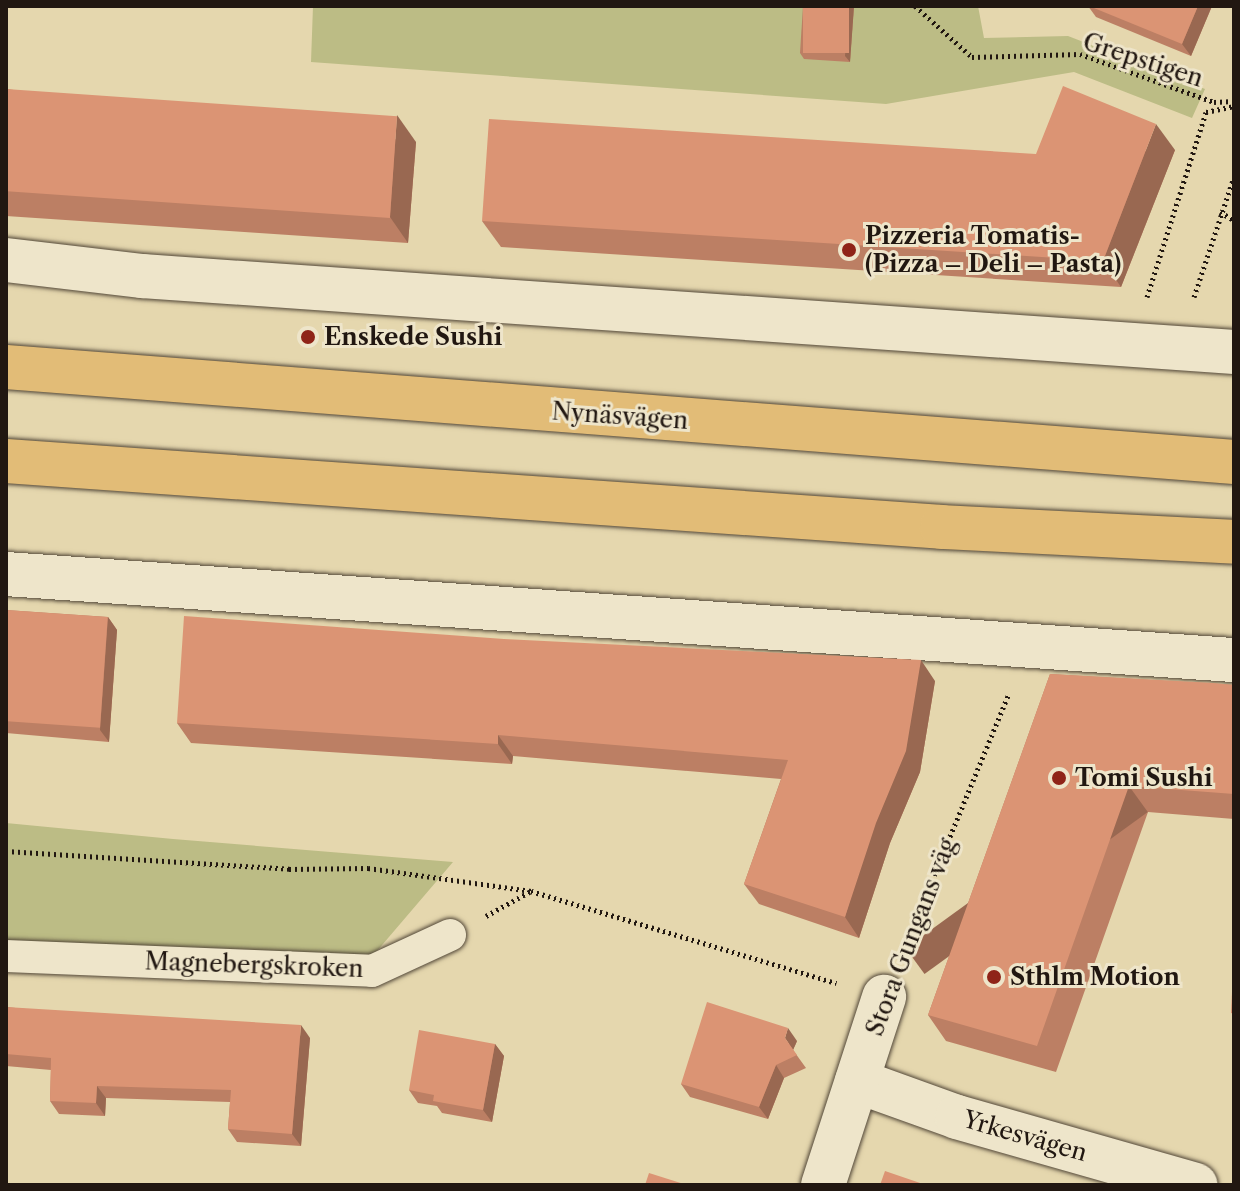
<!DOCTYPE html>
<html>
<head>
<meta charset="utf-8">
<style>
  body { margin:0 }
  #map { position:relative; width:1240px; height:1191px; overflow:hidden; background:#e5d7ae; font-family:"Libre Caslon Text",serif }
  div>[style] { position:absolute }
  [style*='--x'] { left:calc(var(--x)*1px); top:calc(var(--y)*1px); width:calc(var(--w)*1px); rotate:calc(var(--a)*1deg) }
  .green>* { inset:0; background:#bcbc85 }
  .path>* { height:5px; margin-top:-2.5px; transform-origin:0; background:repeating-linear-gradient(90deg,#211711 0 2px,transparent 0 6px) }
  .roads { filter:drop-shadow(0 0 2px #524738) drop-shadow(0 0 2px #524738) }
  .lane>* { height:32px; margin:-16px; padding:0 16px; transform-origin:16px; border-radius:16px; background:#eee5ca }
  .street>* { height:44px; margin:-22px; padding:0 22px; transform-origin:22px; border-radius:22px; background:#eee5ca }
  .highway>* { height:44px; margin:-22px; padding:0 22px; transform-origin:22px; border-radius:22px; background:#e2bc77 }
  .wall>* { inset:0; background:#bc7f64 }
  .shaded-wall>* { inset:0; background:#996851; transform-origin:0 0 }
  .building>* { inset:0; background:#db9474; transform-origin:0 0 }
  .dots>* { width:22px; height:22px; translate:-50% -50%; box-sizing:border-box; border:4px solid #eee5ca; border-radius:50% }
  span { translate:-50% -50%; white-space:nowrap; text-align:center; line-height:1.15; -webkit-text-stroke:6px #eee5ca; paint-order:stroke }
  .street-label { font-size:24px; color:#211711 }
  .poi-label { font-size:24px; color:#211711; font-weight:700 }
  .left { translate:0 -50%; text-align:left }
  .frame { position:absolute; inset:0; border:8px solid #211711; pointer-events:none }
</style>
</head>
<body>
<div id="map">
  <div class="green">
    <i style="clip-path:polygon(313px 6px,978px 6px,984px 38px,1068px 36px,1205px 89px,1192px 118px,1074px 72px,886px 104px,311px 62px)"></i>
    <i style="clip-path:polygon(6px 823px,173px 839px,453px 862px,371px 958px,6px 943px)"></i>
  </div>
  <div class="path">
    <i style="--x:915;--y:6;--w:76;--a:41.8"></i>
    <i style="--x:972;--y:57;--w:108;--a:-1.6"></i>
    <i style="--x:1080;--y:54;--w:142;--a:19.7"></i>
    <i style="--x:1214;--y:102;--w:20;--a:-3"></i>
    <i style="--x:1220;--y:212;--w:16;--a:30"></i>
    <i style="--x:1147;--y:297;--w:194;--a:-72.3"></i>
    <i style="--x:1206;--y:112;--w:29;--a:-12"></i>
    <i style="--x:1194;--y:297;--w:126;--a:-71.6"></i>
    <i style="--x:6;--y:851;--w:284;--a:3.6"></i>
    <i style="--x:289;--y:869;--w:79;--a:-0.7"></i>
    <i style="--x:368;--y:868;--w:165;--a:8"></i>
    <i style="--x:486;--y:916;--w:51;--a:-29.1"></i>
    <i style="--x:531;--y:891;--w:319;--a:16.8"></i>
    <i style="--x:902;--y:953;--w:280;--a:-67.6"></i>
  </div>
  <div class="roads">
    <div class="lane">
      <i style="--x:6;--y:956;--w:366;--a:2.3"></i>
      <i style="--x:372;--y:971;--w:86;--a:-24.8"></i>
    </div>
    <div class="street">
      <i style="--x:6;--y:260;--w:137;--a:6.7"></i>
      <i style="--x:142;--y:276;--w:1095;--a:3.98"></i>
      <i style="--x:6;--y:574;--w:1231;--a:4.01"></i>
      <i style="--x:857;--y:1081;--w:106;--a:19.8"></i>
      <i style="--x:957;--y:1117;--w:248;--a:15.9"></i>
      <i style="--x:823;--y:1185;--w:198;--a:-72"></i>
    </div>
    <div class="highway">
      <i style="--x:6;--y:367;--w:1232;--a:4.42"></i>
      <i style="--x:6;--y:461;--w:938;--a:4.03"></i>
      <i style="--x:942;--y:527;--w:292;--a:2.9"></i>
    </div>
  </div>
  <div class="wall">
    <i style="clip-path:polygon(803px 6px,854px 6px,850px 62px,804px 59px,800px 53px)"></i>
    <i style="clip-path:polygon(1088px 6px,1212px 6px,1191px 56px,1096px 17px)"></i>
    <i style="clip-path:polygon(6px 89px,416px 142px,408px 243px,6px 216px)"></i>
    <i style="clip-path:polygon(1175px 150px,1121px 287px,501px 247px,482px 221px,1036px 154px)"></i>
    <i style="clip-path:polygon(6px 610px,108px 617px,117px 630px,109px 742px,6px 733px)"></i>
    <i style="clip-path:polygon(1050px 674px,1234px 685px,1234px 819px,1148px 812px,1056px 1072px,946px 1041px,928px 1015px)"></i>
    <i style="clip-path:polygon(935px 681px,920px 772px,890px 843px,859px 938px,759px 904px,744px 884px,781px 779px,513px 756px,512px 764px,191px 743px,177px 723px)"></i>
    <i style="clip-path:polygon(6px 1007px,310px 1038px,301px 1146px,237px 1142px,228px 1129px,230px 1102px,106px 1098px,105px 1116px,59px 1114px,50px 1101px,51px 1070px,6px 1066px)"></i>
    <i style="clip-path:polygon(797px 1041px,793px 1050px,806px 1068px,784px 1078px,768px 1119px,690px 1097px,681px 1084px)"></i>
    <i style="clip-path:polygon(495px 1044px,504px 1056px,492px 1122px,442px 1113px,437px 1106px,418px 1103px,409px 1090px)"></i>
  </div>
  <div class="shaded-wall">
    <i style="clip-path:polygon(849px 6px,854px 6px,850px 62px,845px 56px)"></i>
    <i style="clip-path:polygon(1198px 6px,1212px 6px,1191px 56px,1182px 44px)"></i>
    <i style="clip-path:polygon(397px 115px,416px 142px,408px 243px,390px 217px)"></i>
    <i style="clip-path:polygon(1156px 124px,1175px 150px,1121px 287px,1103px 261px)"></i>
    <i style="clip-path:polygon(108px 617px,117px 630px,109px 742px,100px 730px)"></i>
    <i style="clip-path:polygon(921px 660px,935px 681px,920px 772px,890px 843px,859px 938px,845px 917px)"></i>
    <i style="clip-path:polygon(498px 735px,513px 756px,512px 764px,498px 744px)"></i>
    <i style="left:1129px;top:786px;width:32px;height:276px;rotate:54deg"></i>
    <i style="clip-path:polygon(301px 1025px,310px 1038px,301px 1146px,292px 1134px)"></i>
    <i style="clip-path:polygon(788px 1028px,797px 1041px,793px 1050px,785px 1038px)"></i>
    <i style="clip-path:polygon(495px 1044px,504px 1056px,492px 1122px,483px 1110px)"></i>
    <i style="clip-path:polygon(776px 1065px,784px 1078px,768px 1119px,759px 1107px)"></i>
    <i style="clip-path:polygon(97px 1086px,106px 1098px,105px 1116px,96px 1103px)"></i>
  </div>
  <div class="building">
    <i style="left:803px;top:6px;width:46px;height:47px"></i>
    <i style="clip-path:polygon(1089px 6px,1198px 6px,1182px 44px)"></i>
    <i style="clip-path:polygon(1063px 86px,1156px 124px,1103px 261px,482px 221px,489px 119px,1036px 154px)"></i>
    <i style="left:6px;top:89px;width:392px;height:102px;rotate:4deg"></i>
    <i style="left:6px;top:610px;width:102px;height:111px;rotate:4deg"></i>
    <i style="clip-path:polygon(184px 616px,504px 639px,921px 660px,906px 751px,876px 823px,845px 917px,744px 884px,788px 760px,498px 735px,498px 744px,177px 723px)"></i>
    <i style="clip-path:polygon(1050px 674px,1213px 683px,1234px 685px,1234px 794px,1129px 786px,1037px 1046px,928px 1015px)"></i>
    <i style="clip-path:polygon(1234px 951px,1234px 1014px,1231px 1013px)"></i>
    <i style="clip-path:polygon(707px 1002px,788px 1028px,785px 1038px,797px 1055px,776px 1065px,759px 1107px,681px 1084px)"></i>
    <i style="clip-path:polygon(6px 1007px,301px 1025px,292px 1134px,228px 1129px,231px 1090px,97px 1086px,96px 1103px,50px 1101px,51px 1058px,6px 1054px)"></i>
    <i style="clip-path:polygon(419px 1030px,495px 1044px,483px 1110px,433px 1101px,434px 1095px,409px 1090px)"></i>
    <i style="clip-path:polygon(885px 1171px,926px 1185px,880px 1185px)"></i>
    <i style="clip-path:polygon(649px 1173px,687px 1185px,645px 1185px)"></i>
  </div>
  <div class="dots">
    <i style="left:849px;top:250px;background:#8f2418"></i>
    <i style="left:308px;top:337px;background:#8f2418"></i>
    <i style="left:1059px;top:778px;background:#8f2418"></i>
    <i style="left:994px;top:977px;background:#8f2418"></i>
  </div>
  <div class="street-label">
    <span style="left:1143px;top:60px;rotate:18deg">Grepstigen</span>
    <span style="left:620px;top:416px;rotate:4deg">Nynäsvägen</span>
    <span style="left:911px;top:937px;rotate:-69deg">Stora Gungans väg</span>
    <span style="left:254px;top:965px;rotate:2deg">Magnebergskroken</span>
    <span style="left:1025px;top:1136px;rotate:16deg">Yrkesvägen</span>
  </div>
  <div class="poi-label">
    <span class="left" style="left:865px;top:250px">Pizzeria Tomatis-<br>(Pizza – Deli – Pasta)</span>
    <span class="left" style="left:324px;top:337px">Enskede Sushi</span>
    <span class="left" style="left:1075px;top:778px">Tomi Sushi</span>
    <span class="left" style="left:1010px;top:977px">Sthlm Motion</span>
  </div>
  <div class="frame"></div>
</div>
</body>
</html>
